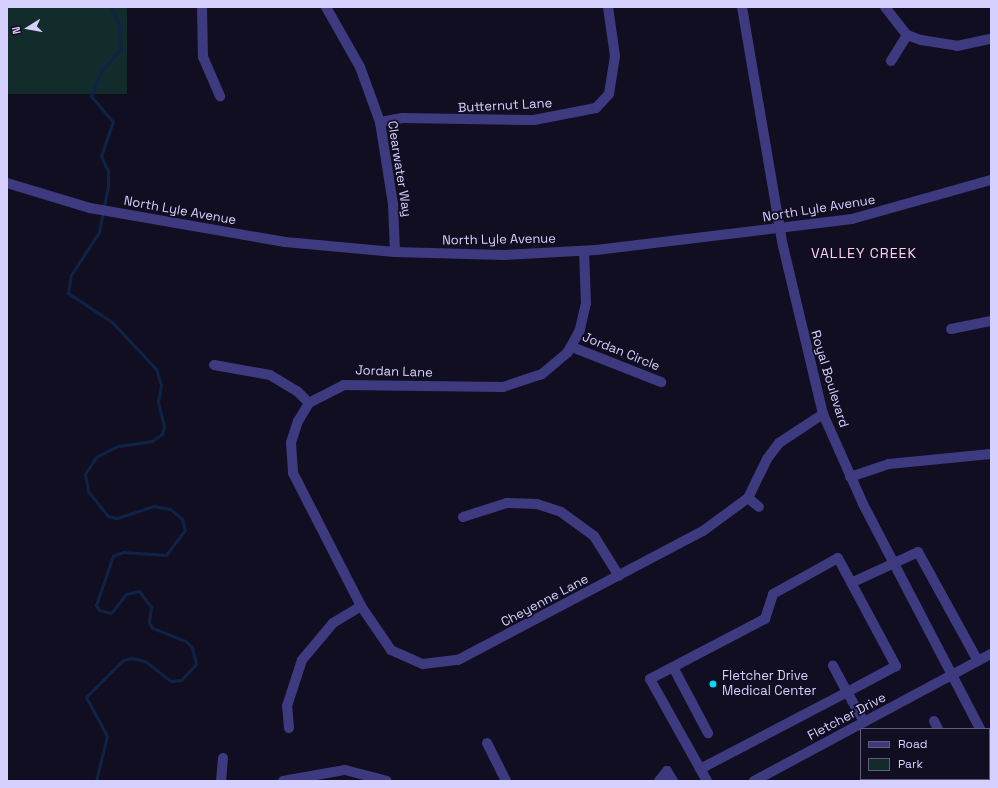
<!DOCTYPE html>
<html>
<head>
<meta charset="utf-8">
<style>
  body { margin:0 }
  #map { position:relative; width:998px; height:788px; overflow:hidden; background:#120e22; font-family:"Space Grotesk",sans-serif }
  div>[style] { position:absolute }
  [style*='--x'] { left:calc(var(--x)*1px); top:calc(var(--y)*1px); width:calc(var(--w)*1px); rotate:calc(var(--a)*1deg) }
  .green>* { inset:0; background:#112c2b; transform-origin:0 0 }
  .stream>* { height:3px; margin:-1.5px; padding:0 1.5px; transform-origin:1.5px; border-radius:1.5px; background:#0e2346 }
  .minor>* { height:10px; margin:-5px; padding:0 5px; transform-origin:5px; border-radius:5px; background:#3e3a80 }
  .dots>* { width:11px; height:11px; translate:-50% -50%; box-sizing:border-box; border:2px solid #120e22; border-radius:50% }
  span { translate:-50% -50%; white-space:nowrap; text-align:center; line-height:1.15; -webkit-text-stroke:3.5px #120e22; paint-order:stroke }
  .street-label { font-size:13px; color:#d6d0fe }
  .poi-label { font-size:13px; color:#d6d0fe }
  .left { translate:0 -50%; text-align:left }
  .neighbourhood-label { font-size:14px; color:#fed2ed; letter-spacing:1px }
  .frame { position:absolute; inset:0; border:8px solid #d6d0fe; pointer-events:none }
  .legend { position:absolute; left:860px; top:728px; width:130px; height:52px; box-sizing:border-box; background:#120e22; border:1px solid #605c7a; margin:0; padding:5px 7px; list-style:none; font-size:12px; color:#d6d0fe }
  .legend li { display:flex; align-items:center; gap:8px; height:20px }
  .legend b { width:20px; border:1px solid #605c7a }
  .north { position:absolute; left:8px; top:8px; width:40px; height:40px; -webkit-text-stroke:3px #120e22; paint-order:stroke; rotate:259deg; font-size:11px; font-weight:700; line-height:16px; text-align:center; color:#d6d0fe }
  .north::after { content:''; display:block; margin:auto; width:14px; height:18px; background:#d6d0fe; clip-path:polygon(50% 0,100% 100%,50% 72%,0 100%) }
</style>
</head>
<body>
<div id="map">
  <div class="green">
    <i style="left:7px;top:7px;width:120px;height:87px"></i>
  </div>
  <div class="stream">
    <i style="--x:96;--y:781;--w:46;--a:-76.3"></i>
    <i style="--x:107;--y:736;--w:44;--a:-118.3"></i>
    <i style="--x:86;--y:697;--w:52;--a:-45"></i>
    <i style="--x:123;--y:660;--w:9;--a:-13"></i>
    <i style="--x:132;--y:658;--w:13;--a:13"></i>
    <i style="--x:145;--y:661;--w:33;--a:38"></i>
    <i style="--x:171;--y:681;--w:10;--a:-6"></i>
    <i style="--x:181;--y:680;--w:22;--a:-47"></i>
    <i style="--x:196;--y:664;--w:17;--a:-103"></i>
    <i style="--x:192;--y:647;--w:9;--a:-139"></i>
    <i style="--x:185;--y:641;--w:35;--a:-158"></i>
    <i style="--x:152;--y:628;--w:7;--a:-117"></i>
    <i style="--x:149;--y:622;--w:15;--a:-82"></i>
    <i style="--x:151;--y:607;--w:20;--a:-127"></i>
    <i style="--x:139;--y:591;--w:13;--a:167"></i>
    <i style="--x:126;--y:594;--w:24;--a:128"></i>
    <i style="--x:111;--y:613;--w:12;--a:-166"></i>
    <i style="--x:99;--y:610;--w:6;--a:-121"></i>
    <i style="--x:96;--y:605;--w:52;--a:-70.9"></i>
    <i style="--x:113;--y:556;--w:11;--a:-22"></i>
    <i style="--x:123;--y:552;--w:43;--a:4"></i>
    <i style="--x:166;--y:555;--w:31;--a:-53"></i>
    <i style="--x:185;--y:530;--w:11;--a:-105"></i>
    <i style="--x:182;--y:519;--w:16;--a:-140"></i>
    <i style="--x:170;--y:509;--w:16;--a:-169"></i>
    <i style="--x:154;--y:506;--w:40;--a:162"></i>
    <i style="--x:116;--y:518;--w:8;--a:-166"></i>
    <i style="--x:108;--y:516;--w:32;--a:-129"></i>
    <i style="--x:88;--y:491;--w:17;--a:-100"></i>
    <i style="--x:85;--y:474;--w:20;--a:-57"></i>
    <i style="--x:96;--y:457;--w:25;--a:-27"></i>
    <i style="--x:118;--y:446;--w:34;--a:-8"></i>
    <i style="--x:152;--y:441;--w:12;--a:-35"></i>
    <i style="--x:162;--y:434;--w:8;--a:-76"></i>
    <i style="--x:164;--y:426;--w:25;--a:-104"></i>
    <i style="--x:158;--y:402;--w:17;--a:-80"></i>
    <i style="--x:161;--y:385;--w:17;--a:-107"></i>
    <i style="--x:156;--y:369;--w:64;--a:-133.1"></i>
    <i style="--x:112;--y:322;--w:53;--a:-146.6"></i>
    <i style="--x:68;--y:293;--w:18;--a:-81"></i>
    <i style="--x:71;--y:275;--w:51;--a:-56.9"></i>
    <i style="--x:99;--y:232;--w:47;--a:-78.9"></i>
    <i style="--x:108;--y:186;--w:15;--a:-90"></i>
    <i style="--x:108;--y:171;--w:17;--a:-115"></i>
    <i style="--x:101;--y:156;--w:36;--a:-71"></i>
    <i style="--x:113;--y:122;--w:34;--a:-130"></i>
    <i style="--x:91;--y:96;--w:27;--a:-68"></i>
    <i style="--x:101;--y:71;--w:30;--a:-48"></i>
    <i style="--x:121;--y:49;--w:27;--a:-96"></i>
    <i style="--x:118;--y:22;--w:17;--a:-115"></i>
  </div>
  <div class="minor">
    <i style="--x:202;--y:7;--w:50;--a:88.9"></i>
    <i style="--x:203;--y:57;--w:43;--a:66.4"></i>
    <i style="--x:326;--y:7;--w:69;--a:60.5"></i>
    <i style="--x:360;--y:67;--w:59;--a:70"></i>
    <i style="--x:380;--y:122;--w:83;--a:81"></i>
    <i style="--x:393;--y:204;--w:48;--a:87.6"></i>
    <i style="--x:742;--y:7;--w:242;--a:80.3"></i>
    <i style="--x:783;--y:246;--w:173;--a:76.6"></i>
    <i style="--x:823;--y:414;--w:98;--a:66"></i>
    <i style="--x:863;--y:504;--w:254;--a:62.5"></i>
    <i style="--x:885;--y:7;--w:36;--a:52"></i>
    <i style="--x:907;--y:35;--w:15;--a:20"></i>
    <i style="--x:921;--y:40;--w:36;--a:9"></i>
    <i style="--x:957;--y:46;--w:35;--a:-12"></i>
    <i style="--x:891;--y:61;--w:31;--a:-58"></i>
    <i style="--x:380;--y:122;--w:23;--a:-10"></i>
    <i style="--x:403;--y:118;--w:131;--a:0.9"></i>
    <i style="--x:534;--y:120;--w:63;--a:-11"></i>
    <i style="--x:596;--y:108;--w:19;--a:-47"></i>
    <i style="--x:609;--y:94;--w:38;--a:-81"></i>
    <i style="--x:615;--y:56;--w:49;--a:-98.1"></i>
    <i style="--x:7;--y:183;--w:87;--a:16.8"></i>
    <i style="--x:90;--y:208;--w:198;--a:9.9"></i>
    <i style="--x:285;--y:242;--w:110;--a:5.2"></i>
    <i style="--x:395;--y:252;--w:109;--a:1.6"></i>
    <i style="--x:504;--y:255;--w:92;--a:-3.1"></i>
    <i style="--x:596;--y:250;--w:258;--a:-6.9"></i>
    <i style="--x:852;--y:219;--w:144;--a:-15.7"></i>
    <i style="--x:584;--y:251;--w:52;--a:87.8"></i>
    <i style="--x:586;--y:303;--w:28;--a:103"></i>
    <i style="--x:580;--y:330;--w:26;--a:119"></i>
    <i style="--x:567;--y:353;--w:33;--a:140"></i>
    <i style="--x:542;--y:374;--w:41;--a:161.6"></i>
    <i style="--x:503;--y:387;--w:159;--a:-179.3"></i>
    <i style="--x:344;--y:385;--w:39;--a:153"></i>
    <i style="--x:309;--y:403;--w:21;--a:121"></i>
    <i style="--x:298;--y:421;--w:23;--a:108"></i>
    <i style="--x:291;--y:443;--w:30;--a:86"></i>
    <i style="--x:293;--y:473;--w:149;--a:62.9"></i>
    <i style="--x:361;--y:606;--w:53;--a:55.7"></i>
    <i style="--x:391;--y:650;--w:35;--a:24"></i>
    <i style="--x:423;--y:664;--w:35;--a:-7"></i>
    <i style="--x:458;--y:660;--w:277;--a:-27.8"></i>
    <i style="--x:703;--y:531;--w:56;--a:-36.3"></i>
    <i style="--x:748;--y:498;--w:43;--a:-64"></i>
    <i style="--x:767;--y:459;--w:20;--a:-53"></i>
    <i style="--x:779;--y:443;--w:53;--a:-33.4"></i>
    <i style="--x:951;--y:329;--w:41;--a:-11.3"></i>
    <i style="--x:572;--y:347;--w:96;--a:21.5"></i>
    <i style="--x:214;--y:365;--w:57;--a:10.1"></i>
    <i style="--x:270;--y:375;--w:31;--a:31"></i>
    <i style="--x:297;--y:391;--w:17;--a:45"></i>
    <i style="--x:850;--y:477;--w:41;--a:-18.4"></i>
    <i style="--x:889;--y:464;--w:102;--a:-5.6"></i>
    <i style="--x:748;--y:498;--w:14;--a:39"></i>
    <i style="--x:463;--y:517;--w:46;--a:-17.7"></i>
    <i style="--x:507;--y:503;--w:30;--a:2"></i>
    <i style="--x:537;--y:504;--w:25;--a:18"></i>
    <i style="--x:561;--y:512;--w:41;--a:36"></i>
    <i style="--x:594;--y:536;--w:47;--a:58"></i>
    <i style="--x:851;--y:583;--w:74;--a:-24.8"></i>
    <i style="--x:918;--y:552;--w:124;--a:61.2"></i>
    <i style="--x:673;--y:667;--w:75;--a:62.1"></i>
    <i style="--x:934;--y:721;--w:9;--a:63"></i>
    <i style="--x:289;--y:728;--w:22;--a:-95"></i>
    <i style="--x:287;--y:706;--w:48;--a:-71.9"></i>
    <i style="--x:302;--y:660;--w:48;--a:-50"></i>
    <i style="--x:333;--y:623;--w:33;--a:-31"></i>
    <i style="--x:989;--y:735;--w:2;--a:-27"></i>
    <i style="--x:487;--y:743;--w:42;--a:63.4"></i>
    <i style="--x:989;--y:748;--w:4;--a:63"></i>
    <i style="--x:700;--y:769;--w:166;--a:-27.6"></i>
    <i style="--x:847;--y:692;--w:30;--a:-118"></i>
    <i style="--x:962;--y:779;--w:2;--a:63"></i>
    <i style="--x:221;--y:781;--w:23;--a:-85"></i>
    <i style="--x:283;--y:781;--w:63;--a:-10.1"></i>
    <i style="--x:345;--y:770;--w:43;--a:14.7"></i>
    <i style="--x:659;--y:781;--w:13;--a:-51"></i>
    <i style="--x:667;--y:771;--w:12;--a:59"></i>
    <i style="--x:707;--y:781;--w:117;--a:-119.2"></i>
    <i style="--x:650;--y:679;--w:130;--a:-27.6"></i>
    <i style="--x:765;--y:619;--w:26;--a:-72"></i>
    <i style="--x:773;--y:594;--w:74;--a:-29"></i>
    <i style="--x:838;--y:558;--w:123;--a:61.8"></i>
    <i style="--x:896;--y:666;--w:55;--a:152"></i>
    <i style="--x:847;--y:692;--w:34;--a:60"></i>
    <i style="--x:754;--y:781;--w:269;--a:-28.2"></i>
    <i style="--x:866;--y:781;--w:2;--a:-90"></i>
  </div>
  <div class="dots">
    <i style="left:713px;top:684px;background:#06d9f4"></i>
  </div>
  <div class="street-label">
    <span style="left:505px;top:106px;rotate:-3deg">Butternut Lane</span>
    <span style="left:399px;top:169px;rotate:81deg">Clearwater Way</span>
    <span style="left:819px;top:209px;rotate:-9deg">North Lyle Avenue</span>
    <span style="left:180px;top:211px;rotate:10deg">North Lyle Avenue</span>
    <span style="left:499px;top:240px;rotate:-1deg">North Lyle Avenue</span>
    <span style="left:621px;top:352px;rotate:22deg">Jordan Circle</span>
    <span style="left:394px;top:372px;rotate:2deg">Jordan Lane</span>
    <span style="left:829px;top:379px;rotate:73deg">Royal Boulevard</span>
    <span style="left:545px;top:601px;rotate:-28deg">Cheyenne Lane</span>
    <span style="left:847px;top:717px;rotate:-28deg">Fletcher Drive</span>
  </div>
  <div class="poi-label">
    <span class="left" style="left:722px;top:684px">Fletcher Drive<br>Medical Center</span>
  </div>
  <div class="neighbourhood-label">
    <span style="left:864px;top:253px">VALLEY CREEK</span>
  </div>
  <div class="frame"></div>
  <ul class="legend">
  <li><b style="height:5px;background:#3e3a80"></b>Road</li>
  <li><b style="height:11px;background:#112c2b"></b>Park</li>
  </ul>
  <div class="north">N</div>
</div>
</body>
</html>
